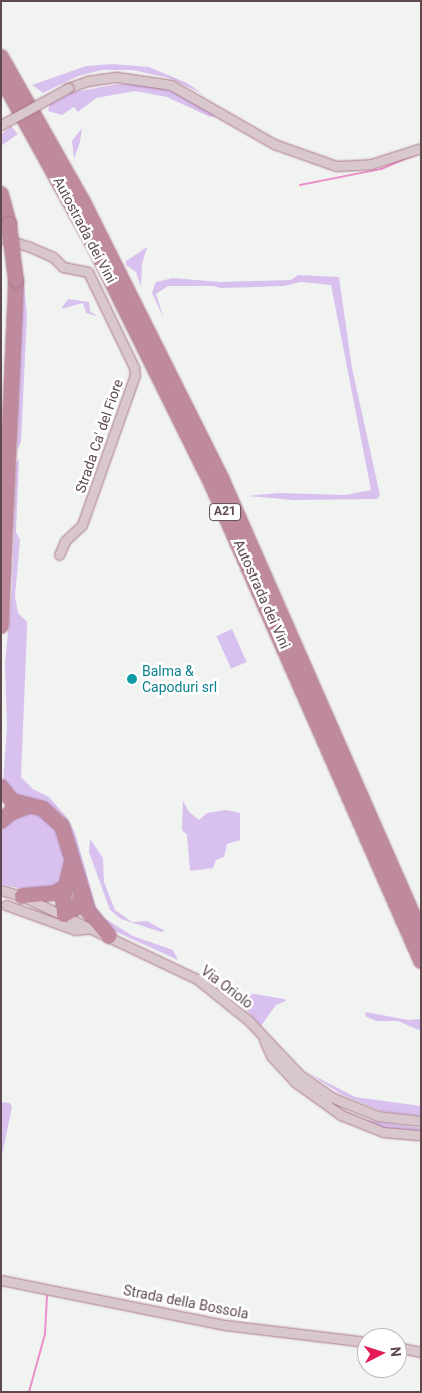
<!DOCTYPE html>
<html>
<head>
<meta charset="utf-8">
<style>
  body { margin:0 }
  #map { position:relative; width:422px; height:1393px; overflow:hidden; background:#f1f3f1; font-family:Roboto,sans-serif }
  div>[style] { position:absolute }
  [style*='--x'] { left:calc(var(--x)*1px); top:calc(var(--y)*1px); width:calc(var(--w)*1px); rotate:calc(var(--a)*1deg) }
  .green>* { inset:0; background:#d9c1ef; transform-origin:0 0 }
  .stream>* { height:2px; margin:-1px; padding:0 1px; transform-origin:1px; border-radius:1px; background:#eb8fcc }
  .roads { filter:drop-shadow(0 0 1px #aa7587) drop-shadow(0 0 1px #aa7587) }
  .minor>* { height:9px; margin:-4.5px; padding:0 4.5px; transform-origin:4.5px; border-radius:4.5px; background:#d8c8ce }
  .highway>* { height:14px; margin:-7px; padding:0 7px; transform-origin:7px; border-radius:7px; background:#bf8a9d }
  .bridges { filter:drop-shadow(0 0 1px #aa7587) drop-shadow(0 0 1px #aa7587) }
  .minor-bridge>* { height:9px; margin:-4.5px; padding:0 4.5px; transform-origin:4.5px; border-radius:4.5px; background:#d8c8ce }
  .highway-bridge>* { height:14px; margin:-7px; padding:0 7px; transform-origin:7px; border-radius:7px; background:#bf8a9d }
  .dots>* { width:14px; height:14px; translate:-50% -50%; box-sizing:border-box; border:2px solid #fff; border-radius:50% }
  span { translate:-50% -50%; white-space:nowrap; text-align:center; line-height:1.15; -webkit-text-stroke:5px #fff; paint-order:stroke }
  .shield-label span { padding:1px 4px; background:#fff; border:1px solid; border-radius:4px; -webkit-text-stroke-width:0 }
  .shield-label { font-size:12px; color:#5e4951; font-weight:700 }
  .street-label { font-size:14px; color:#5e4951 }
  .culture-label { font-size:14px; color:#0d838f }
  .left { translate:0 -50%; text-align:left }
  .frame { position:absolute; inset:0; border:2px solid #5e4951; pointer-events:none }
  .north { position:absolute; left:357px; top:1328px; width:50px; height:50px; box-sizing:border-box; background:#fff; border:1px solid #bfb6b9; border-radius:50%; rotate:85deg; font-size:14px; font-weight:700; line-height:20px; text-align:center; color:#5e4951 }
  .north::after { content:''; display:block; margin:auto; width:18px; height:22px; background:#e31c58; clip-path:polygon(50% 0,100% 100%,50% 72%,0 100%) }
</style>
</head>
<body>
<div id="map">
  <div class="green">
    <i style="clip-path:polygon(113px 64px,149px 67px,187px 83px,203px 94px,169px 78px,132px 70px,102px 70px,78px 76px,43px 93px,32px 85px,86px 66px)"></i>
    <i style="clip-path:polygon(118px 84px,148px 85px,174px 92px,216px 116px,210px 117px,167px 97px,135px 91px,96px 98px,78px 112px,74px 107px,62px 115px,48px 111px,50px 103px,75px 92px)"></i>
    <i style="clip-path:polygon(11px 126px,18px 134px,1px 146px,1px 135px)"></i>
    <i style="clip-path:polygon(82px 128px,80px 142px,74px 159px,72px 141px)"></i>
    <i style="clip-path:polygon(147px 247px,142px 264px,141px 287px,136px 272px,126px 265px,126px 261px)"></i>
    <i style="clip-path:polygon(22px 264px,27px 315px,21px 442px,17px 450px)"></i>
    <i style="clip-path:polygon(298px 275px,339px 277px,352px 368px,380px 495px,377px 499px,293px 500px,247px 496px,278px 493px,345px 495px,371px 490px,331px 285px,301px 282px,284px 286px,220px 288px,214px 286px,168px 286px,156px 294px,164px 319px,152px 293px,156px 282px,173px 278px,220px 282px,291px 280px)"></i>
    <i style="clip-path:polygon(68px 299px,89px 302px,90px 311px,97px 316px,86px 313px,83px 303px,61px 309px)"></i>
    <i style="clip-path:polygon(19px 459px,16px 532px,20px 540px,15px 597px,18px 613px,27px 622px,27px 630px,21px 777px,33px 789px,49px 797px,68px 819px,75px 833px,96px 907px,104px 918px,133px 936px,173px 950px,178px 960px,110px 929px,96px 915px,64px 817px,45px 802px,17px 796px,3px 784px,7px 727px,5px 664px,12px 587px,16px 463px)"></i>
    <i style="left:232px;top:629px;width:36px;height:17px;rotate:66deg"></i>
    <i style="clip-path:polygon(183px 801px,189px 812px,199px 820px,207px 813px,226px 810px,240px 813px,240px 840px,227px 844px,224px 857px,216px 860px,213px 868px,190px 871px,187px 835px,182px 830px)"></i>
    <i style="clip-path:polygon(29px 811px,39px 813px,55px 826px,68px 862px,67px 873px,55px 888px,37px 892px,1px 884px,1px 830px,8px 820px)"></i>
    <i style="clip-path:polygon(90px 839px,103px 858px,104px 882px,115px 910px,132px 922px,147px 921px,165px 931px,161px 932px,121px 919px,110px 910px,89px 852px)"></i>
    <i style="clip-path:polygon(236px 991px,285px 999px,286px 1001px,276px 1005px,261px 1026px,239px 1002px)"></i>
    <i style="clip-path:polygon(366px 1012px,408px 1020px,421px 1019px,421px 1031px,398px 1021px,376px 1021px,365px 1016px)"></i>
    <i style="clip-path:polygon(307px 1072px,355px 1097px,421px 1106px,421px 1116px,381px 1111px,341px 1094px)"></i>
    <i style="clip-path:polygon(1px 1102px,10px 1103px,12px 1107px,1px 1160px)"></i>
    <i style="clip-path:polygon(335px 1106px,366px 1120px,421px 1128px,421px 1132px,389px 1131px,349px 1115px)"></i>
  </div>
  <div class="stream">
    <i style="--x:300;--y:185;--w:83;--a:-11.2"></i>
    <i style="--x:381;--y:169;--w:38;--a:-23"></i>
    <i style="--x:29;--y:1392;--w:60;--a:-74.6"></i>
    <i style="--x:45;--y:1334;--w:38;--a:-87"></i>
  </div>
  <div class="roads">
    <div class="minor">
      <i style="--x:68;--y:88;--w:20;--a:-20"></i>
      <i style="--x:87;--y:81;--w:30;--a:-8"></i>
      <i style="--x:117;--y:77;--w:55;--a:8.4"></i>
      <i style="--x:171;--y:85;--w:119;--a:29.8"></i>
      <i style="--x:274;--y:144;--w:66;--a:19.5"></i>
      <i style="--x:336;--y:166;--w:35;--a:-3"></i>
      <i style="--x:371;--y:164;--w:52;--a:-17.7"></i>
      <i style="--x:1;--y:238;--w:28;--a:17"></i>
      <i style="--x:28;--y:246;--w:27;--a:24"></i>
      <i style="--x:53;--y:257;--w:14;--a:45"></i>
      <i style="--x:63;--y:267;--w:25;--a:11"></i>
      <i style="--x:88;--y:272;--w:106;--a:64.2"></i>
      <i style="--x:134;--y:367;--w:8;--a:83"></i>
      <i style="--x:135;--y:375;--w:159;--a:109.5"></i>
      <i style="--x:82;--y:525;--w:23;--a:137"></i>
      <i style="--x:65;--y:541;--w:15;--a:113"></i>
      <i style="--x:1;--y:890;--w:22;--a:16"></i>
      <i style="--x:22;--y:896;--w:194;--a:25.4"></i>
      <i style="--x:197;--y:979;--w:67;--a:38.9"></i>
      <i style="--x:249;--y:1021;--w:74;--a:46.6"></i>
      <i style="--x:300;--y:1075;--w:38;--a:35"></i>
      <i style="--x:331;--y:1097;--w:51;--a:22"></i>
      <i style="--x:378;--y:1116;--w:43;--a:6.6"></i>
      <i style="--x:6;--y:905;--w:73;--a:19.9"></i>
      <i style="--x:75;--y:930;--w:17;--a:-7"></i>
      <i style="--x:264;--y:1040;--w:17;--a:66"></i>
      <i style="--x:271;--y:1056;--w:35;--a:47"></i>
      <i style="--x:295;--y:1082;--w:57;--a:35.7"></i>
      <i style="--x:341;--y:1115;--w:45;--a:22"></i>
      <i style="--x:383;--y:1132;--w:38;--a:5"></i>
      <i style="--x:1;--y:1280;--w:228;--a:11.4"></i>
      <i style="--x:225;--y:1325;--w:143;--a:6.8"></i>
      <i style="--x:397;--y:1347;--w:25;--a:12"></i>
    </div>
    <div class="highway">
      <i style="--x:1;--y:57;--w:167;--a:60.5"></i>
      <i style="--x:83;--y:202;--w:311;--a:63.4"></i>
      <i style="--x:222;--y:480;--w:496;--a:66.3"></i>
      <i style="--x:1;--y:77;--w:197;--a:61.2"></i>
      <i style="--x:96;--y:250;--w:262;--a:63.7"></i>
      <i style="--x:212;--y:485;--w:520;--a:66.29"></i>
      <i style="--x:1;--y:194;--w:31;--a:75"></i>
      <i style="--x:1;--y:626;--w:345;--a:-87.5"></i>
      <i style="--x:1;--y:787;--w:18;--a:52"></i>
      <i style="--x:12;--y:801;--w:32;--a:14"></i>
      <i style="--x:43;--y:809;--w:25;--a:42"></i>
      <i style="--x:62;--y:826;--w:89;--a:73"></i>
      <i style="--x:88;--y:911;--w:33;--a:50"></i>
      <i style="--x:1;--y:821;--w:12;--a:-42"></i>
      <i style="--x:10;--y:813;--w:19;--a:-21"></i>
      <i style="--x:72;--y:861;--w:39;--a:103"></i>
      <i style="--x:63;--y:899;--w:16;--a:86"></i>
      <i style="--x:64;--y:915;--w:17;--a:-31"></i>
      <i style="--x:79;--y:906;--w:15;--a:-79"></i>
      <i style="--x:22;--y:896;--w:33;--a:-5"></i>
      <i style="--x:55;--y:893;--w:14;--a:-30"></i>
    </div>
  </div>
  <div class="bridges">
    <div class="minor-bridge">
      <i style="--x:1;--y:125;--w:77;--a:-28.9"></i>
    </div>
    <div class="highway-bridge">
      <i style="--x:9;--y:224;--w:57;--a:83"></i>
    </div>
  </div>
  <div class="dots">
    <i style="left:132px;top:679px;background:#0f9aa8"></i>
  </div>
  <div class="shield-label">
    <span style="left:225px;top:512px">A21</span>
  </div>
  <div class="street-label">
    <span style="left:85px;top:230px;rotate:62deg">Autostrada dei Vini</span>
    <span style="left:99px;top:436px;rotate:-71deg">Strada Ca' del Fiore</span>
    <span style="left:262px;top:594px;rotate:66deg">Autostrada dei Vini</span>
    <span style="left:227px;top:987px;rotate:37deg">Via Oriolo</span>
    <span style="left:186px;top:1302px;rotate:11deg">Strada della Bossola</span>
  </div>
  <div class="culture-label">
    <span class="left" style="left:142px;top:679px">Balma &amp;<br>Capoduri srl</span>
  </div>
  <div class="frame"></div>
  <div class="north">N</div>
</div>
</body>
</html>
